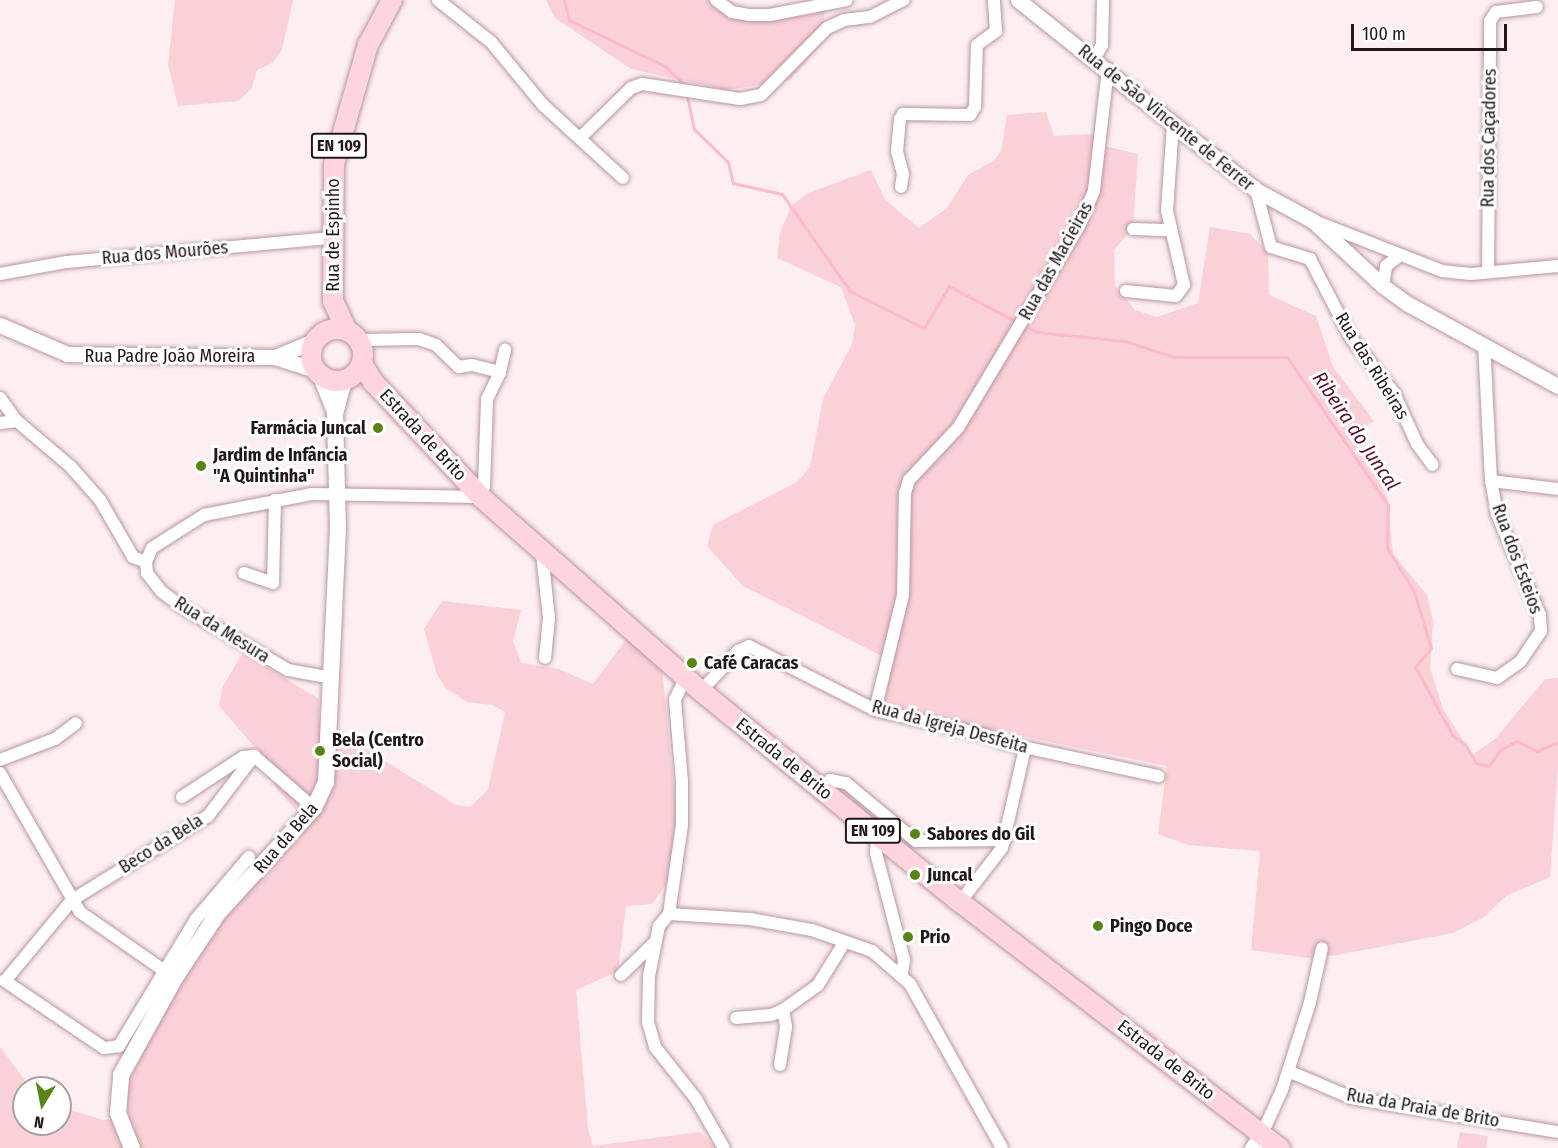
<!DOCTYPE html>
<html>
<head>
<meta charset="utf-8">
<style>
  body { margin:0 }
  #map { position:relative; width:1558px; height:1148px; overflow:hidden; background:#fceef1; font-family:"Fira Sans Condensed",sans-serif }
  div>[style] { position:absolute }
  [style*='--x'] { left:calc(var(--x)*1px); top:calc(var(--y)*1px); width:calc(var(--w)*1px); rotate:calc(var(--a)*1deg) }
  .green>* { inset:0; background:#fad0d9 }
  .stream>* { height:3px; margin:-1.5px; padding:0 1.5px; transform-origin:1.5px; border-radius:1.5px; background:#fdbacb }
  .roads { filter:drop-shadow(0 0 2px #b8979f) drop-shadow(0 0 2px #b8979f) }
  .minor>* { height:12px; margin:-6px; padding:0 6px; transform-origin:6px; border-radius:6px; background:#fff }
  .tertiary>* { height:15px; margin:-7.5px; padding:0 7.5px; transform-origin:7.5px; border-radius:7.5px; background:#fff }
  .secondary>* { height:16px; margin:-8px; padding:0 8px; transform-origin:8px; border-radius:8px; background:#fff }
  .primary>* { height:20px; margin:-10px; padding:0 10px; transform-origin:10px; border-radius:10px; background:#fed5df }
  .primary>.ring { margin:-10px; padding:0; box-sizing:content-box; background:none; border:20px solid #fed5df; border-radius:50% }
  .dots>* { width:16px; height:16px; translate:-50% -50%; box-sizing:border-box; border:3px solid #fff; border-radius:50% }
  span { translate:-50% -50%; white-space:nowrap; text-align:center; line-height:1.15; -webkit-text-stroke:6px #fff; paint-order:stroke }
  .shield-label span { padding:2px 4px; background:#fff; border:2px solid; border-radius:4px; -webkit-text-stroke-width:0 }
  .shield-label { font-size:16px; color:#24171b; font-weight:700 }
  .street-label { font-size:18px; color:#24171b }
  .poi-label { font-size:18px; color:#24171b; font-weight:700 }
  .right { translate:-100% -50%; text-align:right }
  .left { translate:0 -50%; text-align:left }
  .water-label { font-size:20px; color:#5c112e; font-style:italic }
  .north { position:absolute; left:12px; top:1076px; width:60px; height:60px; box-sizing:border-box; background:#fff; border:2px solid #a7a2a4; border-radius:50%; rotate:190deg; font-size:16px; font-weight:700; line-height:24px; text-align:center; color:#24171b }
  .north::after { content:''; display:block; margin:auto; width:21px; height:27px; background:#578412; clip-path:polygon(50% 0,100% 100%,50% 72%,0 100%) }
  .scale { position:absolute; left:1351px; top:24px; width:156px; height:27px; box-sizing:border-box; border:3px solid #24171b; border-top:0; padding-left:8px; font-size:18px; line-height:21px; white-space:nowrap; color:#24171b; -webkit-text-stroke:4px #fff; paint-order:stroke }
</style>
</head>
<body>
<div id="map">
  <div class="green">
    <i style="clip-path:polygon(175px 0,293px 0,282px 50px,272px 63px,257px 70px,252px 88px,239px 101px,178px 106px,168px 65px)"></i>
    <i style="clip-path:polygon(546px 0,714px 0,737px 14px,779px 11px,825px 0,823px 42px,790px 80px,727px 90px,631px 69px,555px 18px)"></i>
    <i style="clip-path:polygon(1046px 112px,1054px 136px,1094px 134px,1105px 146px,1138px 154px,1133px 228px,1114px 250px,1115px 286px,1135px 310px,1157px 317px,1198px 303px,1210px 227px,1250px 234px,1268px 253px,1269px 295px,1316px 316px,1333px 367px,1374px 421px,1361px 429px,1359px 442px,1386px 493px,1393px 554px,1427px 595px,1433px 621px,1430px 668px,1443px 709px,1472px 755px,1495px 739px,1545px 679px,1558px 678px,1558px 767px,1550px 877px,1506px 896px,1484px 917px,1453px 933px,1337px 955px,1309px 958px,1251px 950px,1260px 851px,1188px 845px,1158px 834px,1167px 766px,884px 708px,892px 661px,743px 586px,707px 546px,713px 525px,797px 482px,810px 467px,823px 399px,852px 344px,855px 325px,841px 287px,777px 258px,780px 233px,791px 206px,808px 193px,871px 170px,885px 200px,919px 228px,947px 208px,968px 175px,993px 161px,1001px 151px,1007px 115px)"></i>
    <i style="clip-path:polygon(442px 601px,521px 610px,513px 641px,521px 663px,559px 669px,593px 684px,628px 637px,662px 666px,676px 814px,668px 881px,652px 904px,626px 906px,618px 971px,576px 990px,588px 1128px,593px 1146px,700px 1132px,716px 1148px,0 1148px,0 1047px,31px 1088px,24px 1088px,24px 1124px,60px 1124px,60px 1107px,103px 1120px,129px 1118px,124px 1092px,175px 987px,249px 884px,302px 837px,306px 821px,278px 790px,260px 753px,219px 706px,223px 686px,242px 654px,249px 651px,268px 668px,319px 699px,319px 720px,456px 805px,470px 807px,488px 790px,505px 712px,492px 705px,467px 702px,446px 688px,437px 675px,424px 629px)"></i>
    <i style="clip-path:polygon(1460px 1132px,1488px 1136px,1486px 1148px,1457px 1148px)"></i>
  </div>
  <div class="stream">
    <i style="--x:564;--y:0;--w:21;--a:76"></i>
    <i style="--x:569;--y:20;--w:106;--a:25.6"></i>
    <i style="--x:665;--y:66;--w:28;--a:44"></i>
    <i style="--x:687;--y:96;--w:34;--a:78"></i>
    <i style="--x:694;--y:129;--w:47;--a:44.1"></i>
    <i style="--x:728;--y:162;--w:22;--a:77"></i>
    <i style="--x:733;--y:183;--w:50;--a:12.7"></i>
    <i style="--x:782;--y:194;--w:118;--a:55"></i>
    <i style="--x:850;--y:291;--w:83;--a:26.6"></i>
    <i style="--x:924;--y:328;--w:49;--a:-59.2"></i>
    <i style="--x:949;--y:286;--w:72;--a:28"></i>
    <i style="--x:1029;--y:328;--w:9;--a:27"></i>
    <i style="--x:1037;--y:332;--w:88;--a:5.8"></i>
    <i style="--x:1125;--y:341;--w:52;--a:18.1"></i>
    <i style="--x:1174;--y:357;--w:113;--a:0"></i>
    <i style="--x:1287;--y:357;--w:179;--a:55.7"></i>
    <i style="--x:1388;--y:505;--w:43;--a:91.3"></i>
    <i style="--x:1387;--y:548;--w:51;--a:57.9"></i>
    <i style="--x:1414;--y:591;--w:59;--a:73.4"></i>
    <i style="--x:1431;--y:648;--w:25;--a:130"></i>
    <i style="--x:1415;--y:667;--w:79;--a:61.2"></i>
    <i style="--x:1453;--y:736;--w:14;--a:34"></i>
    <i style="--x:1465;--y:744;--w:22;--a:60"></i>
    <i style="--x:1476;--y:763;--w:13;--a:13"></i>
    <i style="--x:1489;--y:766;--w:19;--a:-55"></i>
    <i style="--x:1500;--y:750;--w:18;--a:-29"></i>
    <i style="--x:1516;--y:741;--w:23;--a:25"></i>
    <i style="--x:1537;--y:751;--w:23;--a:-23"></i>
  </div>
  <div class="roads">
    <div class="minor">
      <i style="--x:438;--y:0;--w:68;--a:38.4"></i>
      <i style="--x:491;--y:42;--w:82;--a:50.5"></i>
      <i style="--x:543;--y:105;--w:108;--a:42.4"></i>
      <i style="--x:716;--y:0;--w:20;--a:37"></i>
      <i style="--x:732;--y:12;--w:17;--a:10"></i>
      <i style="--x:749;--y:15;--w:21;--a:0"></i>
      <i style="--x:770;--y:15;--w:78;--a:-11"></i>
      <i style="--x:1094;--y:60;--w:17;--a:-62"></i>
      <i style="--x:1102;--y:45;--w:45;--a:-88.7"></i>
      <i style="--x:581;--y:137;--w:70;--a:-44.4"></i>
      <i style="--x:631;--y:88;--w:12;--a:-20"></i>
      <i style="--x:642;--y:84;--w:99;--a:8.7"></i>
      <i style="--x:740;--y:99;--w:21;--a:-11"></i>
      <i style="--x:761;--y:95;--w:94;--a:-45.4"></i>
      <i style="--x:827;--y:28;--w:19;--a:-25"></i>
      <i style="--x:844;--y:20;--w:26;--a:-7"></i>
      <i style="--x:870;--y:17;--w:38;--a:-27"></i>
      <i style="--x:901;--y:187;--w:13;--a:-81"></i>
      <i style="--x:903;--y:174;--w:23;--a:-105"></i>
      <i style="--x:897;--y:152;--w:33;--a:-85"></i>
      <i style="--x:900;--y:119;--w:6;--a:-59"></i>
      <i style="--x:903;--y:114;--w:67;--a:0.9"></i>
      <i style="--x:970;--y:115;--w:9;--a:-58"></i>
      <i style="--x:975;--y:107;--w:62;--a:-88.2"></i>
      <i style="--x:977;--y:45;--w:24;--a:-36"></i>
      <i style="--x:996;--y:31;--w:31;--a:-94"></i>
      <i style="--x:1256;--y:190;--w:59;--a:75.3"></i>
      <i style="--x:1271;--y:247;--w:41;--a:17.1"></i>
      <i style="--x:1310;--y:259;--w:89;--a:62.6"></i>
      <i style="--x:1351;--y:338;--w:70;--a:52"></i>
      <i style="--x:1394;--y:393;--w:56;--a:65.7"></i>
      <i style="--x:1417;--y:444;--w:26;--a:53"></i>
      <i style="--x:1317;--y:222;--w:134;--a:21.4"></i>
      <i style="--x:1442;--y:271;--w:29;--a:6"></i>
      <i style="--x:1471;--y:274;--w:87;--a:-5.3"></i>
      <i style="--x:1133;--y:229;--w:37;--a:2"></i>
      <i style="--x:1488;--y:272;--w:251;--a:-89.5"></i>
      <i style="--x:1490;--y:21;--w:11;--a:-56"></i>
      <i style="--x:1496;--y:12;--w:41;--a:-7"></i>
      <i style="--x:0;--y:274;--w:68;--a:-10.2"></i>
      <i style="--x:67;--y:262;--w:266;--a:-5.2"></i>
      <i style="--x:1383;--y:286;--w:20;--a:-81"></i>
      <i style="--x:1386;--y:266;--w:16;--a:-38"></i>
      <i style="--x:1126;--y:291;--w:50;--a:5.7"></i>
      <i style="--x:1176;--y:296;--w:14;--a:-54"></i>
      <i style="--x:1184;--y:285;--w:76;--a:-102.9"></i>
      <i style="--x:1167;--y:211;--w:87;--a:-86.1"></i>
      <i style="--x:359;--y:340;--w:60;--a:-1"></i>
      <i style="--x:419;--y:339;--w:18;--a:19"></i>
      <i style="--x:436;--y:345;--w:32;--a:44"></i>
      <i style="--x:459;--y:367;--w:13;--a:-9"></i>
      <i style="--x:472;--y:365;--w:29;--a:14"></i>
      <i style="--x:0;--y:398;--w:29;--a:54"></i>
      <i style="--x:17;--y:421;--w:71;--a:40.4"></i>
      <i style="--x:71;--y:467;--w:44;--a:48.7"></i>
      <i style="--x:100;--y:500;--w:66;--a:59.9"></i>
      <i style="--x:133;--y:557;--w:14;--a:21"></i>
      <i style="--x:0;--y:423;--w:17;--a:-7"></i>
      <i style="--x:1491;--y:481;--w:67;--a:6.8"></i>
      <i style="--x:542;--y:553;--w:65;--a:83.9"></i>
      <i style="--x:549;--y:618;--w:40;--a:95.7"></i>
      <i style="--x:244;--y:573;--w:31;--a:19"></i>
      <i style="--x:273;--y:583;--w:83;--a:-88.6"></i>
      <i style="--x:1457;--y:669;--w:41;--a:12.7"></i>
      <i style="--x:1497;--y:678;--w:28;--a:-35"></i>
      <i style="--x:1520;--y:662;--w:37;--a:-56"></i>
      <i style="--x:1541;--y:631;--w:16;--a:-94"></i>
      <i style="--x:1540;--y:615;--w:110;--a:-113.1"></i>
      <i style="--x:1497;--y:514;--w:34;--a:-100"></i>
      <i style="--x:1491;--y:481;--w:137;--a:-92.9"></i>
      <i style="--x:686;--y:677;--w:25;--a:116"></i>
      <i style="--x:675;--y:700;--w:81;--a:85.1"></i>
      <i style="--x:682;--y:781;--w:44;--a:90"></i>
      <i style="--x:682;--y:825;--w:90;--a:98.3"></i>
      <i style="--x:669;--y:914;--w:16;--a:130"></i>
      <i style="--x:659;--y:926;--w:51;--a:101.3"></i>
      <i style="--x:649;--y:976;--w:46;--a:91.2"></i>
      <i style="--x:648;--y:1022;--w:26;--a:74"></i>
      <i style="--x:655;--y:1047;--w:66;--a:51.7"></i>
      <i style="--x:696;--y:1099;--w:56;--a:60.3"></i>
      <i style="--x:332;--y:678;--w:45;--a:-169.7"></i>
      <i style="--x:288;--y:670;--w:123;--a:-149.3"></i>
      <i style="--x:182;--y:607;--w:26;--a:-143"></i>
      <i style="--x:161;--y:591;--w:23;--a:-128"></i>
      <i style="--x:147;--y:573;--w:11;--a:-95"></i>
      <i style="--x:146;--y:562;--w:15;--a:-67"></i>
      <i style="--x:152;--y:548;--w:62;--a:-32.4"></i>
      <i style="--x:204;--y:515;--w:109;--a:-11.1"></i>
      <i style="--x:311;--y:494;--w:170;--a:1"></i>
      <i style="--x:481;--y:497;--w:11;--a:-75"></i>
      <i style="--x:484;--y:486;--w:87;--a:-88"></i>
      <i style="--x:487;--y:399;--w:30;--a:-64"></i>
      <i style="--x:500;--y:372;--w:23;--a:-77"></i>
      <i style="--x:701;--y:691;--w:54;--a:-47.2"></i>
      <i style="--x:738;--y:651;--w:12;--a:-24"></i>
      <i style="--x:749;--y:646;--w:141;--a:26.9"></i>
      <i style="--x:875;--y:710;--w:113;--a:12.8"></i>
      <i style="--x:985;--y:735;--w:22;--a:22"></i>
      <i style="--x:1005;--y:743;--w:157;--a:12.2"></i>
      <i style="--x:875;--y:710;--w:118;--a:-76.3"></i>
      <i style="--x:903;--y:595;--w:102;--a:-88.9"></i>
      <i style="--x:905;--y:493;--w:14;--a:-73"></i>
      <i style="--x:909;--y:480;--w:71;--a:-46.7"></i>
      <i style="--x:958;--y:428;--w:235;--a:-59.1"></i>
      <i style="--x:1079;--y:226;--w:39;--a:-67"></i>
      <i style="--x:1094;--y:190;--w:122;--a:-83.4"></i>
      <i style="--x:254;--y:756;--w:79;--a:40.9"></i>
      <i style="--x:0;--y:760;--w:59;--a:-20.9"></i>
      <i style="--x:55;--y:739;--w:26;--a:-37"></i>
      <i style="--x:0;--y:773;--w:160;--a:60.1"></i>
      <i style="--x:80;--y:912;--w:108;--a:34.9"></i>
      <i style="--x:822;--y:789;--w:12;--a:-48"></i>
      <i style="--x:830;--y:780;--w:16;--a:11"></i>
      <i style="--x:846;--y:783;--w:91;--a:39.6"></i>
      <i style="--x:916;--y:841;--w:89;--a:-0.6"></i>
      <i style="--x:182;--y:797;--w:73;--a:-33.3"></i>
      <i style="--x:243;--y:757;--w:11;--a:-5"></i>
      <i style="--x:877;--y:835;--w:18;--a:93"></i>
      <i style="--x:876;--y:853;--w:111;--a:75.3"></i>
      <i style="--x:904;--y:960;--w:15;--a:98"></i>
      <i style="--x:249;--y:857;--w:82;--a:130.5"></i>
      <i style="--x:196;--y:919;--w:149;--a:121.2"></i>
      <i style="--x:119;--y:1046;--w:15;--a:172"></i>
      <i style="--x:104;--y:1048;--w:120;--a:-145.9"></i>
      <i style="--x:5;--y:981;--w:105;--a:-50.4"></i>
      <i style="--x:72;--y:900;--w:160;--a:-31.7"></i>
      <i style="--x:208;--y:816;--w:76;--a:-52.5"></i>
      <i style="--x:960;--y:902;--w:68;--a:-52.1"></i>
      <i style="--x:1002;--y:848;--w:103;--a:-77"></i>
      <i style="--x:669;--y:914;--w:81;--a:3.5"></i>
      <i style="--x:750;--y:919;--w:63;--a:10.1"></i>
      <i style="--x:812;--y:930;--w:64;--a:19.3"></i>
      <i style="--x:872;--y:951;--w:50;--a:41"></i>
      <i style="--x:910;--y:984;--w:188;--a:60.7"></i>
      <i style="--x:621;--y:975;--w:47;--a:-44.1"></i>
      <i style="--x:736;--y:1018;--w:35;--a:-5"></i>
      <i style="--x:771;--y:1015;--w:13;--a:-23"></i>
      <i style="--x:783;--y:1010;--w:43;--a:-35.5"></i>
      <i style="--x:818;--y:985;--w:49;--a:-58.2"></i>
      <i style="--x:780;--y:1065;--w:39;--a:-81"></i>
      <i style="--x:786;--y:1026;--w:16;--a:-101"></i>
      <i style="--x:1288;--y:1071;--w:69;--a:22.9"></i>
      <i style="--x:1352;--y:1098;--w:209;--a:9.4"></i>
      <i style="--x:1262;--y:1134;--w:48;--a:-65.6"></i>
      <i style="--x:1282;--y:1090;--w:92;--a:-72.3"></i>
      <i style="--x:1310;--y:1002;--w:55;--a:-77.5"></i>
    </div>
    <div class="tertiary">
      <i style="--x:1018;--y:0;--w:305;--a:38.6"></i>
      <i style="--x:1256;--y:190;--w:65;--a:28.5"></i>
      <i style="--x:1313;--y:221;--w:96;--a:42.9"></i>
      <i style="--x:1383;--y:286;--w:31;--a:36"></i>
      <i style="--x:1408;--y:304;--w:171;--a:28.7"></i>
      <i style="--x:0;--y:325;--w:73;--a:23.4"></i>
      <i style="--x:67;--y:354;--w:208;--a:0.8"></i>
      <i style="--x:275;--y:357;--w:42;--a:18"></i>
      <i style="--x:275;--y:357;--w:44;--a:-22.5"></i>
      <i style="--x:1252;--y:1148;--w:17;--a:-54"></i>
    </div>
    <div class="secondary">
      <i style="--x:321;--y:377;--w:35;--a:68"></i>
      <i style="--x:132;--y:1148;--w:38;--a:-112"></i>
      <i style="--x:118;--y:1113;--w:38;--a:-85"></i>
      <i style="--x:121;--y:1075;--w:111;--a:-60.9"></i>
      <i style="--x:175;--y:978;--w:78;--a:-56.5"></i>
      <i style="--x:218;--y:913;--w:142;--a:-47.6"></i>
      <i style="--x:314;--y:808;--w:29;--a:-65"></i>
      <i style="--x:326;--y:782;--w:253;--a:-87.3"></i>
      <i style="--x:338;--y:529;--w:115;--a:-91.5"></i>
      <i style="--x:335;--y:414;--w:34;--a:-75"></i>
    </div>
    <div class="primary">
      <i class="ring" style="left:311px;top:329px;width:32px;height:32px"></i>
      <i style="--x:347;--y:331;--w:33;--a:-115"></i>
      <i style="--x:333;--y:301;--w:137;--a:-89.6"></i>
      <i style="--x:334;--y:164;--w:124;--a:-74.1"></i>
      <i style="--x:368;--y:45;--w:51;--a:-61.9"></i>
      <i style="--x:362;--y:363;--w:22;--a:60"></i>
      <i style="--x:373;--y:382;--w:158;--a:46.8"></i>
      <i style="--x:481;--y:497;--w:293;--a:41.4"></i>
      <i style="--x:701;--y:691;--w:334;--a:39.2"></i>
      <i style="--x:960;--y:902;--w:404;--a:37.6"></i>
    </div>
  </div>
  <div class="dots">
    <i style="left:378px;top:428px;background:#578412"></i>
    <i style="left:201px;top:466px;background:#578412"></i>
    <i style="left:692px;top:663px;background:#578412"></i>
    <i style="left:320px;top:751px;background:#578412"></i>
    <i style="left:915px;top:834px;background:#578412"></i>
    <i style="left:915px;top:875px;background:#578412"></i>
    <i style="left:1098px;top:926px;background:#578412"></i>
    <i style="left:908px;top:937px;background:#578412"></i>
  </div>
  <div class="shield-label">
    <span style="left:339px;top:146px">EN 109</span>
    <span style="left:873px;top:831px">EN 109</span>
  </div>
  <div class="street-label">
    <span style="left:1166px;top:118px;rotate:39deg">Rua de São Vincente de Ferrer</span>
    <span style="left:1489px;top:138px;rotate:-89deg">Rua dos Caçadores</span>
    <span style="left:333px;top:235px;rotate:-90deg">Rua de Espinho</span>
    <span style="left:165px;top:253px;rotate:-5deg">Rua dos Mourões</span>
    <span style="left:1056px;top:261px;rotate:-61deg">Rua das Macieiras</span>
    <span style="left:170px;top:356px">Rua Padre João Moreira</span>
    <span style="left:1372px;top:366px;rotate:58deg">Rua das Ribeiras</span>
    <span style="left:423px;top:435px;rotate:47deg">Estrada de Brito</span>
    <span style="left:1517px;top:559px;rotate:70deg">Rua dos Esteios</span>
    <span style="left:222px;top:630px;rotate:32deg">Rua da Mesura</span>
    <span style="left:950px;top:727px;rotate:15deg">Rua da Igreja Desfeita</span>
    <span style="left:784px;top:759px;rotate:39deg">Estrada de Brito</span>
    <span style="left:286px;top:838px;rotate:-49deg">Rua da Bela</span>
    <span style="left:161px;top:844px;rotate:-32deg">Beco da Bela</span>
    <span style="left:1166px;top:1060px;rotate:38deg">Estrada de Brito</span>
    <span style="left:1423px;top:1108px;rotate:10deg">Rua da Praia de Brito</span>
  </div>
  <div class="poi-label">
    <span class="right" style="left:366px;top:428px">Farmácia Juncal</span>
    <span class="left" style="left:213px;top:466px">Jardim de Infância<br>"A Quintinha"</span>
    <span class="left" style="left:704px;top:663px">Café Caracas</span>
    <span class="left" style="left:332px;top:751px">Bela (Centro<br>Social)</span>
    <span class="left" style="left:927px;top:834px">Sabores do Gil</span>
    <span class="left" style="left:927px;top:875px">Juncal</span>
    <span class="left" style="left:1110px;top:926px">Pingo Doce</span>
    <span class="left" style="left:920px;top:937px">Prio</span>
  </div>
  <div class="water-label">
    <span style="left:1356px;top:431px;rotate:56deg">Ribeira do Juncal</span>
  </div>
  <div class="north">N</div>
  <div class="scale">100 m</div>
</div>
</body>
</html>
